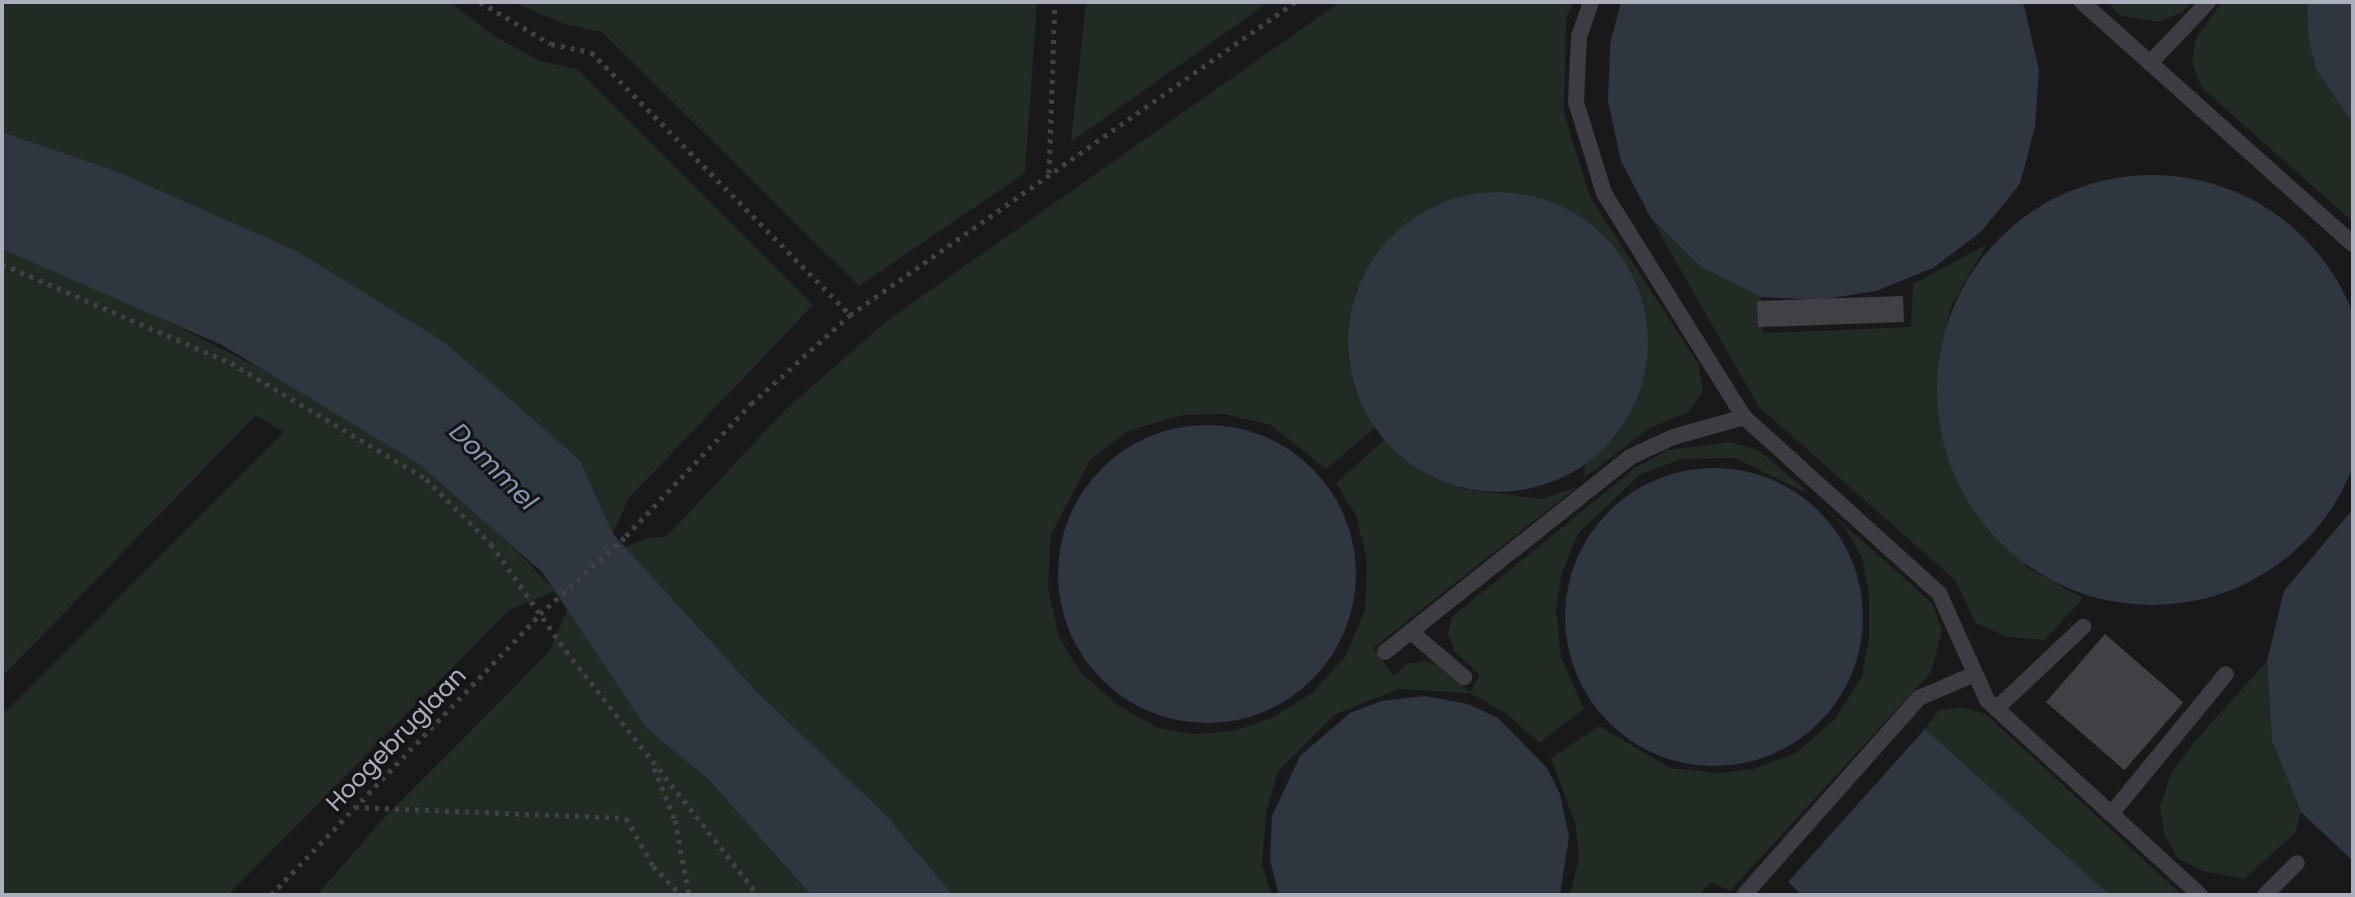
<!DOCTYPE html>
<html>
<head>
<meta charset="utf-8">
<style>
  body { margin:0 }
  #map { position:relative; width:2355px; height:897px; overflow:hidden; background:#19191b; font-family:Poppins,sans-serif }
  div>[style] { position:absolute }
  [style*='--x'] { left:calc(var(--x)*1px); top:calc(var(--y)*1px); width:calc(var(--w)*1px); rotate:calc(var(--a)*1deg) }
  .green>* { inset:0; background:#212a23 }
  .water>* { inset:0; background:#2f3640 }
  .round { border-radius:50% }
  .building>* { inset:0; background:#414145; transform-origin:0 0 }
  .path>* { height:5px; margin-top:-2.5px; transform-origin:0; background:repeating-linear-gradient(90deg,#404147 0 4px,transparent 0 10px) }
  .service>* { height:16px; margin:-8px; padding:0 8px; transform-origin:8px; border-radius:8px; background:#3c3c42 }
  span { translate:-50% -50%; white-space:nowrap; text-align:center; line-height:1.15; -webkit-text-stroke:6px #141416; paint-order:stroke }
  .street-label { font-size:24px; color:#acaebb }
  .water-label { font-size:26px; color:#8398b5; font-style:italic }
  .frame { position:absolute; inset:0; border:4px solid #acaebb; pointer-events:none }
</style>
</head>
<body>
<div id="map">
  <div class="green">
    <i style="clip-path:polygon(2px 2px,450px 2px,494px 36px,540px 61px,577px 69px,813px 305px,628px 499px,613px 534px,580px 460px,443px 342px,297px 251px,116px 171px,2px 132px)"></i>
    <i style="clip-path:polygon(513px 2px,1037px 2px,1025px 173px,859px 286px,602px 32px,564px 24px)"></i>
    <i style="clip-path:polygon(1086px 2px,1269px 2px,1071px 142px)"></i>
    <i style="clip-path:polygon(1340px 2px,1574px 2px,1566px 18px,1564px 113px,1590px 197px,1698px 363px,1703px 391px,1688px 412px,1650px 428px,1584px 478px,1585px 464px,1615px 437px,1637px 399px,1648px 344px,1645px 311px,1630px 270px,1603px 234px,1556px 204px,1492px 192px,1438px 204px,1392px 235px,1356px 291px,1348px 356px,1355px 389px,1375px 428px,1326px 469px,1271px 425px,1224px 414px,1183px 415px,1128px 431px,1090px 460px,1051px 535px,1048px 588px,1059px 637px,1080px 672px,1119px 706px,1158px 728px,1194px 734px,1234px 731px,1272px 718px,1312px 693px,1345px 657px,1365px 610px,1367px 562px,1356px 515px,1336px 483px,1384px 440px,1434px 478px,1465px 489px,1541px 499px,1577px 487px,1373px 648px,1394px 676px,1407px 664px,1424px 661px,1440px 666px,1470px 692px,1480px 675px,1454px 651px,1448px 633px,1452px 617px,1635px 468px,1667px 450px,1731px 442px,1760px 451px,1811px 495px,1933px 604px,1942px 631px,1931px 672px,1730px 891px,1711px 882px,1698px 895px,1570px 895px,1579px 858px,1576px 826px,1551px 758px,1599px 726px,1670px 768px,1720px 773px,1754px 769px,1796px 753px,1835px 719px,1862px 676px,1869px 638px,1869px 595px,1862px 558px,1843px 525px,1811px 495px,1735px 458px,1681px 459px,1639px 475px,1578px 534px,1562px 573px,1556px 609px,1561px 657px,1584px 709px,1539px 743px,1507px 714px,1470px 693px,1398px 689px,1334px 715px,1278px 771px,1266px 814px,1262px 865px,1272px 895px,953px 895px,886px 815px,758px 693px,625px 547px,647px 538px,666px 537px,786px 409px,888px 320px)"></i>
    <i style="clip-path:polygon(2107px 2px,2192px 2px,2181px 13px,2158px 22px,2121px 16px)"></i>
    <i style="clip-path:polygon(2222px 2px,2307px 2px,2317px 71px,2353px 124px,2353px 222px,2202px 88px,2192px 63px,2196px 38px)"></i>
    <i style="clip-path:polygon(1651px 218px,1702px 268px,1761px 297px,1763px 333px,1911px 327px,1913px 284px,1986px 245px,1950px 309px,1938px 377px,1951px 459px,2028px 568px,2083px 598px,2045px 640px,2007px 637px,1976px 623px,1955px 580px,1759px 407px)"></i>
    <i style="clip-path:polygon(2px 249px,100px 287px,303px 390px,419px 464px,488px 520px,555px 591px,508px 611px,228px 895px,2px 895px,2px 715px,284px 432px,256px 415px,2px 677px)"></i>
    <i style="clip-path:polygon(568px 608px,646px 728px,709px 780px,811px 895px,317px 895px,381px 821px,549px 652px)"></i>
    <i style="clip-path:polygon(2267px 661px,2272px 741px,2301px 812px,2295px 833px,2244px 879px,2203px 871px,2177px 858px,2164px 834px,2160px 807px,2171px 773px,2197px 739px)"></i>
    <i style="clip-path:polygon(1962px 707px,1986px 714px,2182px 895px,2110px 895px,1925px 729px,1939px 710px)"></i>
  </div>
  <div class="water">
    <i style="clip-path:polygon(1621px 2px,2023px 2px,2039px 69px,2035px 127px,2020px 184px,1981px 232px,1933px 268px,1876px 291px,1820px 300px,1761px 297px,1702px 268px,1651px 218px,1621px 161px,1608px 101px,1610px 44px)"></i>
    <i style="clip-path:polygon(2307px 2px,2353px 2px,2353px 124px,2317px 71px,2309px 41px)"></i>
    <i style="clip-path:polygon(2px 132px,116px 171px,297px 251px,444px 342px,580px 460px,613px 534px,625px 547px,758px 693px,886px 815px,953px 895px,811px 895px,709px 780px,646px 728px,542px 572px,419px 464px,222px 345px,2px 249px)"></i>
    <i class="round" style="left:1937px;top:175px;width:430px;height:430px"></i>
    <i class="round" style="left:1348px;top:192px;width:300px;height:300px"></i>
    <i class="round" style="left:1058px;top:425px;width:298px;height:298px"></i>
    <i class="round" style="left:1565px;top:468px;width:298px;height:298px"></i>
    <i style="clip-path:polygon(2353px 509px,2353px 861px,2301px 812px,2272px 741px,2267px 661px,2284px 591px)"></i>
    <i style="clip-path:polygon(1425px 696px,1468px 704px,1498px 718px,1547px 768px,1560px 794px,1569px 837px,1560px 895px,1279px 895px,1270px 860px,1272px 816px,1300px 756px,1350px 713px,1381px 701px)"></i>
    <i style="clip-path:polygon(1925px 729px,2110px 895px,1802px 895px,1788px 882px)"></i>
  </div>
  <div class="building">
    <i style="left:1903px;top:296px;width:26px;height:146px;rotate:88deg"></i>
    <i style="left:2105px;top:634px;width:104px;height:90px;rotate:41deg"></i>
  </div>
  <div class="path">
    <i style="--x:480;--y:2;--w:82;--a:30.6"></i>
    <i style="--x:551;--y:44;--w:41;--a:11.3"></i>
    <i style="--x:591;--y:52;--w:369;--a:45.4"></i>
    <i style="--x:1049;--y:173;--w:171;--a:-88"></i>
    <i style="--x:2;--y:264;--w:249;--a:23.4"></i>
    <i style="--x:231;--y:363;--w:227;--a:30.7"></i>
    <i style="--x:426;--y:479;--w:92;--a:45"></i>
    <i style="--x:491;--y:544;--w:131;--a:55"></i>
    <i style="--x:566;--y:651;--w:310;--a:51.8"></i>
    <i style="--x:654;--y:768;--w:56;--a:68"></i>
    <i style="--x:675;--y:820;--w:76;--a:79.4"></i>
    <i style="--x:355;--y:807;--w:271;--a:2.3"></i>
    <i style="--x:626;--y:818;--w:55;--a:60.6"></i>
    <i style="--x:653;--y:866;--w:40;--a:46"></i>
    <i style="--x:271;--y:895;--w:389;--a:-46.2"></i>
    <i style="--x:540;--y:614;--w:116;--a:-42.2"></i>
    <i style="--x:626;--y:536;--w:182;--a:-46.6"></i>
    <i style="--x:751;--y:404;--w:133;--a:-42"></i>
    <i style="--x:850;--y:315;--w:544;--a:-35.12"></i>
  </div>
  <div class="service">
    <i style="--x:1591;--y:2;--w:36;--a:109"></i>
    <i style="--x:1579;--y:36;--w:66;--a:92.6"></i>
    <i style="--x:1576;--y:102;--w:95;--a:72.9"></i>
    <i style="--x:1604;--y:193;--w:264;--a:58"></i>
    <i style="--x:1744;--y:417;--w:263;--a:42.1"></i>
    <i style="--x:1939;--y:593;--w:117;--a:65.8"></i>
    <i style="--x:1987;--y:700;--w:289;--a:42.5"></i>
    <i style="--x:2082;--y:2;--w:363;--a:41.8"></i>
    <i style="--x:2150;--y:63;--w:84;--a:-46.4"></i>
    <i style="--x:1411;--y:632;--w:70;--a:40.3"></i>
    <i style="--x:1385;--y:652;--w:313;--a:-38.5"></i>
    <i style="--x:1630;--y:457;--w:47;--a:-24.9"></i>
    <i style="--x:1673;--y:437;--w:74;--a:-15.7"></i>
    <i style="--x:1996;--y:709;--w:120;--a:-43.3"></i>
    <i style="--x:2111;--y:814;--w:181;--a:-50.6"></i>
    <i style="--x:1744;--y:895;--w:264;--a:-48.4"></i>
    <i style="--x:1919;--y:698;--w:61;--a:-23.2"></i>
    <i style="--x:2265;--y:895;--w:45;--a:-45"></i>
  </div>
  <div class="street-label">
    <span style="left:396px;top:739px;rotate:-46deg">Hoogebruglaan</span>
  </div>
  <div class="water-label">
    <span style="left:493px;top:467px;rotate:45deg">Dommel</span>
  </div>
  <div class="frame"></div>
</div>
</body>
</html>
